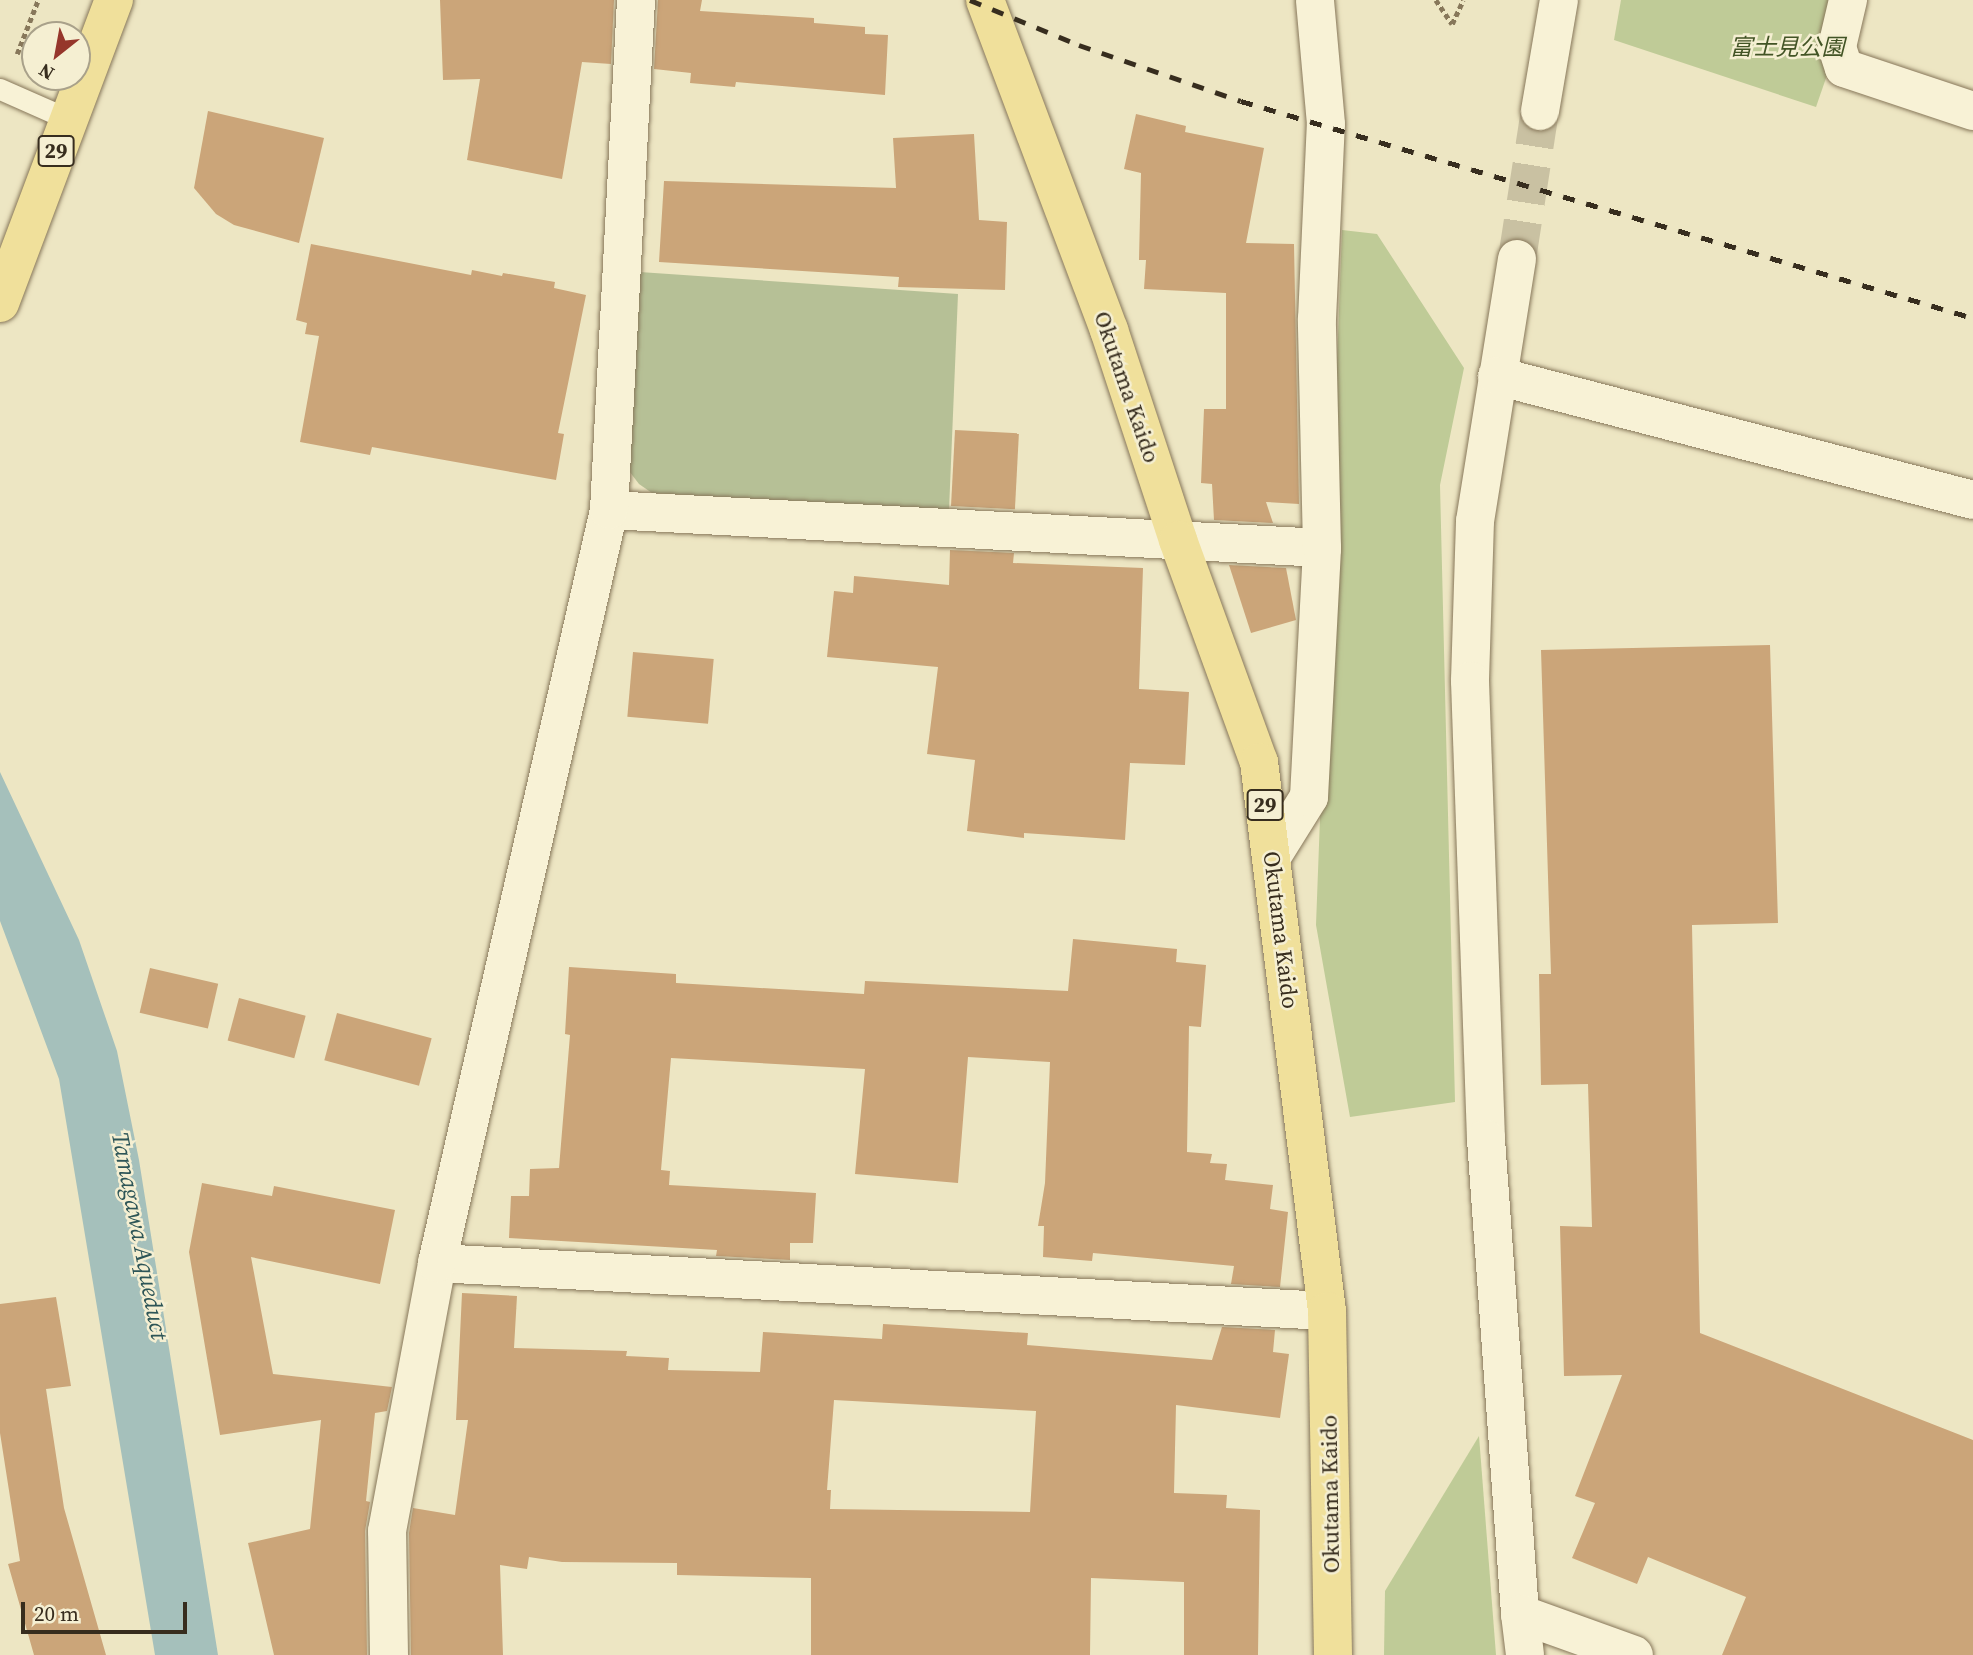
<!DOCTYPE html>
<html>
<head>
<meta charset="utf-8">
<style>
  body { margin:0 }
  #map { position:relative; width:1973px; height:1655px; overflow:hidden; background:#ede6c3; font-family:"Source Serif 4","Noto Sans JP",serif }
  div>[style] { position:absolute }
  [style*='--x'] { left:calc(var(--x)*1px); top:calc(var(--y)*1px); width:calc(var(--w)*1px); rotate:calc(var(--a)*1deg) }
  .green>* { inset:0; background:#bfcb97 }
  .cemetery>* { inset:0; background:#b6c096 }
  .water>* { inset:0; background:#a5c0bb }
  .building>* { inset:0; background:#cba579; transform-origin:0 0 }
  .minor-tunnel>* { height:38px; margin-top:-19px; transform-origin:0; background:repeating-linear-gradient(90deg,#c9c1a2 0 38px,transparent 0 57px) }
  .path>* { height:4.5px; margin-top:-2.25px; transform-origin:0; background:repeating-linear-gradient(90deg,#87775a 0 5px,transparent 0 8.5px) }
  .roads { filter:drop-shadow(0 0 2px #87775a) drop-shadow(0 0 2px #87775a) }
  .service>* { height:21px; margin:-10.5px; padding:0 10.5px; transform-origin:10.5px; border-radius:10.5px; background:#f8f2d6 }
  .minor>* { height:38px; margin:-19px; padding:0 19px; transform-origin:19px; border-radius:19px; background:#f8f2d6 }
  .tertiary>* { height:38px; margin:-19px; padding:0 19px; transform-origin:19px; border-radius:19px; background:#f8f2d6 }
  .primary>* { height:38px; margin:-19px; padding:0 19px; transform-origin:19px; border-radius:19px; background:#f0e09b }
  .rail>* { height:5px; margin-top:-2.5px; transform-origin:0; background:repeating-linear-gradient(90deg,#372d1e 0 12px,transparent 0 24px) }
  span { translate:-50% -50%; white-space:nowrap; text-align:center; line-height:1.15; -webkit-text-stroke:5px #f5efd2; paint-order:stroke }
  .shield-label span { padding:2px 5px; background:#f5efd2; border:2px solid; border-radius:5px; -webkit-text-stroke-width:0 }
  .shield-label { font-size:21px; color:#372d1e; font-weight:700 }
  .park-label { font-size:23px; color:#425425; font-style:italic }
  .street-label { font-size:23px; color:#372d1e }
  .water-label { font-size:24px; color:#2d5557; font-style:italic }
  .north { position:absolute; left:21px; top:21px; width:70px; height:70px; box-sizing:border-box; background:#f5efd2; border:2px solid #a9a18a; border-radius:50%; rotate:211deg; font-size:19px; font-weight:700; line-height:28px; text-align:center; color:#372d1e }
  .north::after { content:''; display:block; margin:auto; width:24px; height:32px; background:#96362b; clip-path:polygon(50% 0,100% 100%,50% 72%,0 100%) }
  .scale { position:absolute; left:21px; top:1602px; width:166px; height:32px; box-sizing:border-box; border:4px solid #372d1e; border-top:0; padding-left:9px; font-size:21px; line-height:24px; white-space:nowrap; color:#372d1e; -webkit-text-stroke:5px #f5efd2; paint-order:stroke }
</style>
</head>
<body>
<div id="map">
  <div class="green">
    <i style="clip-path:polygon(1621px 0,1853px 0,1816px 107px,1614px 40px)"></i>
    <i style="clip-path:polygon(1342px 230px,1377px 234px,1464px 368px,1440px 485px,1455px 1102px,1350px 1117px,1316px 925px)"></i>
    <i style="clip-path:polygon(1479px 1436px,1496px 1655px,1384px 1655px,1385px 1591px)"></i>
  </div>
  <div class="cemetery">
    <i style="clip-path:polygon(625px 271px,958px 294px,949px 510px,652px 493px,639px 484px,626px 467px)"></i>
  </div>
  <div class="water">
    <i style="clip-path:polygon(0 772px,79px 940px,117px 1051px,139px 1160px,218px 1655px,155px 1655px,59px 1079px,0 921px)"></i>
  </div>
  <div class="building">
    <i style="clip-path:polygon(440px 0,614px 0,611px 64px,582px 62px,562px 179px,467px 160px,480px 79px,443px 80px)"></i>
    <i style="clip-path:polygon(658px 0,702px 0,700px 11px,814px 18px,814px 23px,865px 27px,865px 34px,888px 35px,885px 95px,736px 82px,735px 87px,690px 83px,691px 73px,654px 69px)"></i>
    <i style="clip-path:polygon(208px 111px,324px 138px,299px 243px,234px 225px,216px 214px,194px 188px)"></i>
    <i style="clip-path:polygon(1136px 114px,1186px 126px,1185px 132px,1264px 148px,1246px 243px,1294px 244px,1299px 504px,1266px 502px,1273px 523px,1214px 520px,1212px 484px,1201px 483px,1204px 409px,1226px 409px,1226px 293px,1144px 289px,1146px 260px,1139px 260px,1141px 173px,1124px 169px)"></i>
    <i style="clip-path:polygon(974px 134px,979px 220px,1007px 222px,1005px 290px,898px 287px,899px 277px,659px 262px,664px 181px,896px 188px,893px 138px)"></i>
    <i style="clip-path:polygon(311px 244px,471px 275px,472px 270px,502px 276px,503px 273px,555px 282px,554px 288px,586px 295px,558px 433px,564px 434px,556px 480px,372px 447px,370px 455px,300px 442px,319px 336px,305px 334px,307px 323px,296px 320px)"></i>
    <i style="left:955px;top:430px;width:64px;height:76px;rotate:3deg"></i>
    <i style="clip-path:polygon(950px 550px,1014px 553px,1013px 563px,1143px 568px,1139px 689px,1189px 692px,1185px 765px,1130px 763px,1125px 840px,1024px 833px,1024px 838px,967px 831px,975px 760px,927px 754px,938px 667px,827px 657px,834px 591px,853px 593px,854px 576px,949px 585px)"></i>
    <i style="clip-path:polygon(1229px 565px,1286px 568px,1296px 620px,1251px 633px)"></i>
    <i style="clip-path:polygon(1770px 645px,1778px 923px,1692px 925px,1700px 1333px,1973px 1440px,1973px 1655px,1722px 1655px,1746px 1597px,1648px 1557px,1637px 1584px,1572px 1558px,1595px 1503px,1575px 1496px,1622px 1375px,1564px 1376px,1560px 1226px,1592px 1227px,1588px 1084px,1541px 1085px,1539px 974px,1551px 974px,1541px 650px)"></i>
    <i style="left:633px;top:652px;width:81px;height:65px;rotate:5deg"></i>
    <i style="clip-path:polygon(1073px 939px,1177px 949px,1176px 962px,1206px 965px,1201px 1027px,1189px 1026px,1187px 1152px,1212px 1154px,1210px 1163px,1227px 1164px,1225px 1180px,1273px 1185px,1270px 1209px,1288px 1212px,1280px 1287px,1231px 1284px,1234px 1266px,1093px 1253px,1092px 1261px,1043px 1257px,1044px 1226px,1038px 1226px,1045px 1183px,1050px 1062px,968px 1057px,958px 1183px,855px 1174px,865px 1069px,671px 1058px,661px 1170px,670px 1171px,669px 1185px,816px 1193px,813px 1243px,790px 1243px,790px 1260px,716px 1256px,717px 1250px,509px 1238px,511px 1196px,529px 1196px,530px 1169px,559px 1168px,570px 1035px,565px 1034px,569px 967px,676px 974px,676px 983px,864px 994px,865px 981px,1068px 991px)"></i>
    <i style="left:150px;top:968px;width:70px;height:46px;rotate:13deg"></i>
    <i style="left:239px;top:998px;width:69px;height:44px;rotate:15deg"></i>
    <i style="left:337px;top:1013px;width:98px;height:49px;rotate:15deg"></i>
    <i style="clip-path:polygon(202px 1183px,272px 1196px,274px 1186px,395px 1210px,380px 1284px,251px 1257px,273px 1374px,392px 1387px,387px 1411px,375px 1413px,366px 1501px,370px 1502px,365px 1531px,367px 1655px,274px 1655px,248px 1543px,310px 1529px,321px 1420px,220px 1435px,189px 1252px)"></i>
    <i style="clip-path:polygon(evenodd,462px 1293px,517px 1296px,514px 1348px,627px 1351px,626px 1356px,669px 1358px,668px 1370px,760px 1372px,763px 1332px,882px 1339px,883px 1324px,1028px 1333px,1027px 1345px,1212px 1360px,1222px 1327px,1275px 1330px,1273px 1352px,1289px 1354px,1280px 1418px,1176px 1405px,1174px 1493px,1227px 1495px,1226px 1508px,1260px 1510px,1258px 1655px,1184px 1655px,1184px 1582px,1091px 1578px,1090px 1655px,811px 1655px,811px 1578px,677px 1575px,677px 1563px,562px 1562px,529px 1557px,527px 1569px,500px 1565px,503px 1655px,411px 1655px,409px 1533px,413px 1508px,455px 1515px,468px 1420px,456px 1420px,462px 1293px,834px 1400px,1036px 1411px,1030px 1512px,830px 1509px,831px 1490px,827px 1490px,834px 1400px)"></i>
    <i style="clip-path:polygon(56px 1297px,71px 1386px,46px 1389px,64px 1508px,106px 1655px,34px 1655px,8px 1564px,20px 1561px,0 1433px,0 1304px)"></i>
  </div>
  <div class="minor-tunnel">
    <i style="--x:1517;--y:259;--w:150;--a:-81.2"></i>
  </div>
  <div class="path">
    <i style="--x:1436;--y:0;--w:29;--a:56"></i>
    <i style="--x:1452;--y:24;--w:26;--a:-65"></i>
    <i style="--x:17;--y:54;--w:58;--a:-68.7"></i>
  </div>
  <div class="roads">
    <div class="service">
      <i style="--x:0;--y:89;--w:74;--a:23.8"></i>
    </div>
    <div class="minor">
      <i style="--x:1848;--y:0;--w:48;--a:103.2"></i>
      <i style="--x:1837;--y:47;--w:22;--a:72"></i>
      <i style="--x:1844;--y:68;--w:136;--a:18.4"></i>
      <i style="--x:1540;--y:111;--w:113;--a:-80.3"></i>
      <i style="--x:1517;--y:259;--w:265;--a:99.1"></i>
      <i style="--x:1475;--y:521;--w:160;--a:91.8"></i>
      <i style="--x:1470;--y:681;--w:458;--a:88"></i>
      <i style="--x:1486;--y:1139;--w:476;--a:85.9"></i>
      <i style="--x:1520;--y:1614;--w:121;--a:19.8"></i>
      <i style="--x:1497;--y:376;--w:492;--a:14.6"></i>
      <i style="--x:609;--y:510;--w:714;--a:3.05"></i>
      <i style="--x:1271;--y:858;--w:72;--a:-58.1"></i>
      <i style="--x:1309;--y:797;--w:249;--a:-87"></i>
      <i style="--x:1322;--y:548;--w:229;--a:-91.3"></i>
      <i style="--x:1317;--y:319;--w:195;--a:-87.4"></i>
      <i style="--x:1326;--y:124;--w:124;--a:-95.1"></i>
      <i style="--x:437;--y:1263;--w:891;--a:3.09"></i>
      <i style="--x:389;--y:1655;--w:124;--a:-90.9"></i>
      <i style="--x:387;--y:1531;--w:273;--a:-79.4"></i>
      <i style="--x:437;--y:1263;--w:772;--a:-77.13"></i>
      <i style="--x:609;--y:510;--w:511;--a:-86.97"></i>
    </div>
    <div class="tertiary">
      <i style="--x:1520;--y:1614;--w:41;--a:83"></i>
    </div>
    <div class="primary">
      <i style="--x:985;--y:0;--w:353;--a:69.4"></i>
      <i style="--x:1109;--y:330;--w:221;--a:71.8"></i>
      <i style="--x:1178;--y:540;--w:236;--a:70"></i>
      <i style="--x:1259;--y:762;--w:553;--a:82.94"></i>
      <i style="--x:1327;--y:1311;--w:344;--a:89"></i>
      <i style="--x:0;--y:303;--w:324;--a:-69.4"></i>
    </div>
  </div>
  <div class="rail">
    <i style="--x:970;--y:0;--w:118;--a:22.4"></i>
    <i style="--x:1079;--y:45;--w:171;--a:19.1"></i>
    <i style="--x:1241;--y:101;--w:763;--a:16.51"></i>
  </div>
  <div class="shield-label">
    <span style="left:56px;top:151px">29</span>
    <span style="left:1265px;top:805px">29</span>
  </div>
  <div class="park-label">
    <span style="left:1787px;top:47px">富士見公園</span>
  </div>
  <div class="street-label">
    <span style="left:1127px;top:387px;rotate:71deg">Okutama Kaido</span>
    <span style="left:1281px;top:930px;rotate:83deg">Okutama Kaido</span>
    <span style="left:1330px;top:1494px;rotate:-91deg">Okutama Kaido</span>
  </div>
  <div class="water-label">
    <span style="left:140px;top:1236px;rotate:79deg">Tamagawa Aqueduct</span>
  </div>
  <div class="north">N</div>
  <div class="scale">20 m</div>
</div>
</body>
</html>
